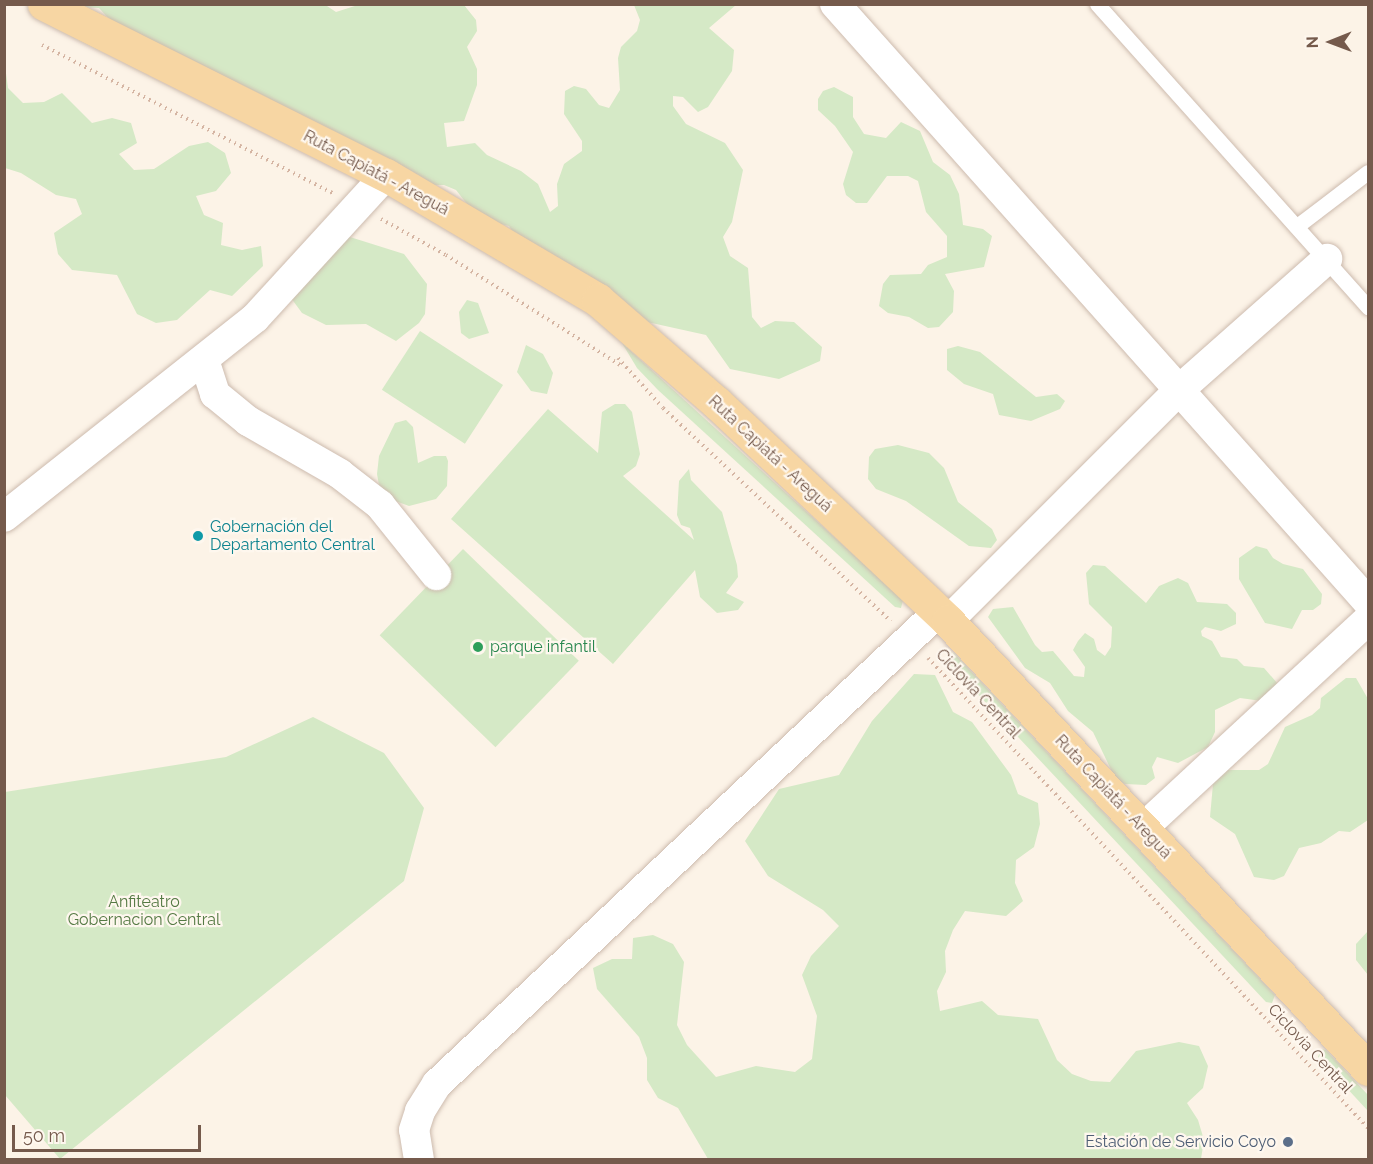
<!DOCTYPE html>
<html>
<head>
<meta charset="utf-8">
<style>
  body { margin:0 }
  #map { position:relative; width:1373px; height:1164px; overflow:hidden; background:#fcf3e7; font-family:Raleway,sans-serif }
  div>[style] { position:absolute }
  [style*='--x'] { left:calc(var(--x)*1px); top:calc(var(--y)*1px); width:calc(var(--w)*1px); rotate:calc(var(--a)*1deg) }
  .green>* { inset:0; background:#d5e9c6; transform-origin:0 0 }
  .path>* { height:4px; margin-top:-2px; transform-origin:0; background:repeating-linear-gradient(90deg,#d5b5a3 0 1.5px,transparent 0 6px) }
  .roads { filter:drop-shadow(0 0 2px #cdbbae) drop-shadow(0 0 2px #cdbbae) }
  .service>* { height:15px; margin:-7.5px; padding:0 7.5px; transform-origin:7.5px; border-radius:7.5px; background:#fff }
  .minor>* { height:30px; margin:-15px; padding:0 15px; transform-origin:15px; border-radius:15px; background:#fff }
  .primary>* { height:33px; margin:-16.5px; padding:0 16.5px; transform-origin:16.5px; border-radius:16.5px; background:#f7d6a3 }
  .dots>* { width:16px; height:16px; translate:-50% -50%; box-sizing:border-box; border:3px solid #fef7ee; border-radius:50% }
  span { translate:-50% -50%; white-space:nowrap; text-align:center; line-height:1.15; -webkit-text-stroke:4.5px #fef7ee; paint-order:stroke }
  .street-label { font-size:16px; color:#755a4c }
  .culture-label { font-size:16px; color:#0d838f }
  .left { translate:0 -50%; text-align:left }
  .leisure-label { font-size:16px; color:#27864d }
  .park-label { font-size:16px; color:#557a44 }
  .service-label { font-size:16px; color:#4e5e75 }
  .right { translate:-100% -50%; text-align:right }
  .frame { position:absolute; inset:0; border:6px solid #755a4c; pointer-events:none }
  .north { position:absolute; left:1301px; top:12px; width:60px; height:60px; -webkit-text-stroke:4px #fef7ee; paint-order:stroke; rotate:269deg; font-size:16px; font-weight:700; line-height:24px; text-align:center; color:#755a4c }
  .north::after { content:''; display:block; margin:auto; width:21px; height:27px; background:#755a4c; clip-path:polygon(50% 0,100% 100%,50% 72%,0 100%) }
  .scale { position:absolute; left:12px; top:1125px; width:189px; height:27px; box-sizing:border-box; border:3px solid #755a4c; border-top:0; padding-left:8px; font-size:18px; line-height:21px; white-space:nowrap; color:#755a4c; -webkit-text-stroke:4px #fef7ee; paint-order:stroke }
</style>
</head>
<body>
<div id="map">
  <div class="green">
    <i style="clip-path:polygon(324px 4px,336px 12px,358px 5px,464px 5px,476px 20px,477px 31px,467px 47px,477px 69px,477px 85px,464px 121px,444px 123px,447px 147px,475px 143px,487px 155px,521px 171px,538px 184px,550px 212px,558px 206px,557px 184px,564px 164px,582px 151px,582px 141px,564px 114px,565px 91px,574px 86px,586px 89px,599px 105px,609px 108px,620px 90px,618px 58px,621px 47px,637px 31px,640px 20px,634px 5px,736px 5px,709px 28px,734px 50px,732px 71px,708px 107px,698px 112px,683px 97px,673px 96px,673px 106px,686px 124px,725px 143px,743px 170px,732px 222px,723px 237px,730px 256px,748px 268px,752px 317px,761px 328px,775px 321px,794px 322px,822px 347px,820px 361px,779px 379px,730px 369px,706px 335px,629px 318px,535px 266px,509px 226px,478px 218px,456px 190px,444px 185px,415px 185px,120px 31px,99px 8px,48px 5px)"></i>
    <i style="clip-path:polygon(5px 66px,8px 88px,23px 103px,44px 102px,62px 93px,92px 123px,112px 118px,131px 123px,137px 143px,119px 154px,134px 170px,154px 169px,189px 146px,208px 142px,225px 153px,231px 173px,216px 191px,196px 196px,204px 215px,223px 223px,221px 245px,242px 250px,261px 246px,263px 266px,232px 296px,210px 290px,177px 320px,156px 323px,137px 314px,117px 275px,72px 270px,58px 254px,54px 233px,82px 214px,76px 199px,56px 195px,21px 173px,5px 168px)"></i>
    <i style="clip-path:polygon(834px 87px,853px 97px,853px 117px,864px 134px,886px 138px,901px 122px,920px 131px,933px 162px,950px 175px,959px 194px,963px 225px,983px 229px,992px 236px,984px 267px,945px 274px,954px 291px,953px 312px,939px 327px,928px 328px,909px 317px,888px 313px,879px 306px,883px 284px,890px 275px,921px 274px,928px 265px,947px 257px,947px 236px,926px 212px,918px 181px,908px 176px,887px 176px,867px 203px,856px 203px,846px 195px,843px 184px,853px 152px,835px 126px,818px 110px,818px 99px,823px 91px)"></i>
    <i style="clip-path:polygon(320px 236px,350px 237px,404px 254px,427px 284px,425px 314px,419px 323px,396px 341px,366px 324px,326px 325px,302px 313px,291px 298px)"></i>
    <i style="clip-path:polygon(467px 300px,478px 303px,489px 333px,469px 339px,461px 333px,459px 312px)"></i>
    <i style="left:420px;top:331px;width:99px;height:70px;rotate:33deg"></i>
    <i style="clip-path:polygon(622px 343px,903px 600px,901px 608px,895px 607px,658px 390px,637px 368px)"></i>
    <i style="clip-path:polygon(526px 345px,543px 354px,553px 373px,547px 394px,531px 391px,517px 372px)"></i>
    <i style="clip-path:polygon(958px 346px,980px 352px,1036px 397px,1057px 394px,1065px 401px,1060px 409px,1031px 421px,999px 415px,993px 394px,964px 384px,947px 370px,947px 349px)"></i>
    <i style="clip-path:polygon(615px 404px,625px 404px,632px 412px,640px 454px,636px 466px,623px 476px,694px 540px,690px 528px,681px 525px,677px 515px,679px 481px,689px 469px,691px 480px,722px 512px,737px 565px,738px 577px,726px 593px,744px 602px,738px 610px,717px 613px,700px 597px,695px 570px,613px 664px,451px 519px,548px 409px,598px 453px,602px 412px)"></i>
    <i style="clip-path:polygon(406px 420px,413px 427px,418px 463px,434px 456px,446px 456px,448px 461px,447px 486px,436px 499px,409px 506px,390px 499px,379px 485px,377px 474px,379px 456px,395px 423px)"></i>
    <i style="clip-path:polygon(898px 445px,929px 453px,944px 468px,958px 502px,992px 529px,997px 540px,991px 548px,969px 546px,906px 501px,876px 489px,868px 479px,869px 457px,875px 449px)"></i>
    <i style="clip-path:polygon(1256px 546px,1267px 549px,1273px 558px,1283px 564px,1303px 569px,1322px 594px,1321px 604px,1313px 610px,1302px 610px,1292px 629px,1265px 623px,1239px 579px,1239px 558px)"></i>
    <i style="left:463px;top:549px;width:161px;height:120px;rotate:44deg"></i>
    <i style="clip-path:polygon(1093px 565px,1105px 566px,1146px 603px,1159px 586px,1178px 578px,1188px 583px,1197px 602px,1227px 604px,1236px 613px,1236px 624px,1221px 631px,1205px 627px,1201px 631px,1202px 636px,1212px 641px,1221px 657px,1237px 659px,1244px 666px,1264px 668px,1278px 684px,1262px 701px,1240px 698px,1215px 710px,1215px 732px,1208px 747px,1178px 763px,1157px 757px,1152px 767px,1155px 778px,1146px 785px,1125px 784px,1115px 778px,1093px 732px,1068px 711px,1050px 683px,1025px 668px,988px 617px,993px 609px,1013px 607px,1035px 645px,1042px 652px,1053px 651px,1074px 676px,1084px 677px,1085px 667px,1073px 650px,1078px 641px,1085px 633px,1094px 639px,1097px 650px,1105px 656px,1111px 647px,1112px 627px,1089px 604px,1086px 573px)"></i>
    <i style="clip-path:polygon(948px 652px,954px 653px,1275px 995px,1272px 1003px,1266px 1002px,946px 660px)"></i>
    <i style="clip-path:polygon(914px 674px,935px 675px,953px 712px,972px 722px,1011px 775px,1018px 794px,1038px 803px,1040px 824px,1034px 847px,1016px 860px,1015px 883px,1023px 901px,1006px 916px,965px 911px,953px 930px,945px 951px,946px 972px,937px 991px,940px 1011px,982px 1001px,998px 1015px,1038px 1019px,1057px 1060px,1072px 1074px,1091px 1081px,1110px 1082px,1136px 1051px,1179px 1042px,1199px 1046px,1208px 1066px,1203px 1088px,1187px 1103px,1198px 1120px,1204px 1140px,1201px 1159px,708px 1159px,678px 1108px,658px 1098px,647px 1080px,647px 1058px,639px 1037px,597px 989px,593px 968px,612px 959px,632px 959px,633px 938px,653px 935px,673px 944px,684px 962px,677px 1025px,687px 1045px,716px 1077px,756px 1066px,795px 1072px,812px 1059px,817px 1016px,802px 975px,811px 956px,839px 926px,823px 910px,768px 876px,745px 841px,779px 789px,839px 775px,872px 721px)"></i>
    <i style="clip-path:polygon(1346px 678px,1356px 678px,1368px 699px,1368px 820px,1350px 832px,1339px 831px,1321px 843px,1299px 848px,1284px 876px,1274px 880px,1254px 877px,1235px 834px,1210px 817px,1213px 784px,1228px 770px,1259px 770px,1268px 764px,1285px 727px,1312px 715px,1320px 708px,1321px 698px)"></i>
    <i style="clip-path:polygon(313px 717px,384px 753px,424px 808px,404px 881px,60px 1159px,5px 1095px,5px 792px,226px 757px)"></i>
    <i style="clip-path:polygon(1368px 931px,1368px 975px,1356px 960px,1356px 944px)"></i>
    <i style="clip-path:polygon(1321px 1049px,1326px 1050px,1368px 1095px,1368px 1111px,1318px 1057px)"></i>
  </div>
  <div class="path">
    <i style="--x:42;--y:45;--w:326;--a:27"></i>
    <i style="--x:381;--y:219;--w:74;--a:29"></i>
    <i style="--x:446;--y:255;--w:209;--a:32.3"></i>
    <i style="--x:618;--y:358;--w:67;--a:48"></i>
    <i style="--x:663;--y:408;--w:312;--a:43.1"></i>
    <i style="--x:928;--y:658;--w:644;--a:46.89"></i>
  </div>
  <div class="roads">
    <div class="service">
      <i style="--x:1097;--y:4;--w:407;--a:48.2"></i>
      <i style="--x:1297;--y:226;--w:89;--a:-37.3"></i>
    </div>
    <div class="minor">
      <i style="--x:835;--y:4;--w:801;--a:48.29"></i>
      <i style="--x:204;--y:360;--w:36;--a:72"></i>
      <i style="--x:215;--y:394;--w:43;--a:39.3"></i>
      <i style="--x:248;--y:421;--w:106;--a:29.9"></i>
      <i style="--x:340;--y:474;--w:51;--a:37.8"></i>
      <i style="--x:380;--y:505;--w:90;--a:51.3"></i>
      <i style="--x:4;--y:517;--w:320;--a:-38.4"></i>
      <i style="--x:255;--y:318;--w:194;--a:-47.5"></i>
      <i style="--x:948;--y:621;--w:327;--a:-45"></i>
      <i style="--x:1179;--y:390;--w:198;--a:-41.5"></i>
      <i style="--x:1143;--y:828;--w:306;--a:-42.8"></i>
      <i style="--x:419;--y:1160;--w:30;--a:-99"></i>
      <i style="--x:414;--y:1130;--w:20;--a:-72"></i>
      <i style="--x:420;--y:1111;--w:32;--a:-58"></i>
      <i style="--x:437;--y:1084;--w:688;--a:-43.29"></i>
    </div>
    <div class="primary">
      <i style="--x:44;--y:4;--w:382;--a:26.6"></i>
      <i style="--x:386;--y:175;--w:246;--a:30.5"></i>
      <i style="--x:598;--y:300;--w:157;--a:40.9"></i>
      <i style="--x:717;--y:403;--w:318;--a:43.3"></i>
      <i style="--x:948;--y:621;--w:614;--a:46.85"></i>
    </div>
  </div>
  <div class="dots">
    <i style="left:198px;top:536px;background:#0f9aa8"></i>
    <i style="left:478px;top:647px;background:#2e9e5b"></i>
    <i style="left:1288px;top:1142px;background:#5c6f8a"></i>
  </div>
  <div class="street-label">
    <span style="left:376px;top:173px;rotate:28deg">Ruta Capiatá - Areguá</span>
    <span style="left:770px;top:454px;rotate:43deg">Ruta Capiatá - Areguá</span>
    <span style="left:978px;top:694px;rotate:47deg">Ciclovia Central</span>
    <span style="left:1113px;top:797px;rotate:47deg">Ruta Capiatá - Areguá</span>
    <span style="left:1310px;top:1049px;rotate:47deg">Ciclovia Central</span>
  </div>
  <div class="culture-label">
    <span class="left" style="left:210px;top:536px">Gobernación del<br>Departamento Central</span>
  </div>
  <div class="leisure-label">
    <span class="left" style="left:490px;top:647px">parque infantil</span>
  </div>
  <div class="park-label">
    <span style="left:144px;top:911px">Anfiteatro<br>Gobernacion Central</span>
  </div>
  <div class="service-label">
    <span class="right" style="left:1276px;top:1142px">Estación de Servicio Coyo</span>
  </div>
  <div class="frame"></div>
  <div class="north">N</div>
  <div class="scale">50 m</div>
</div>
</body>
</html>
